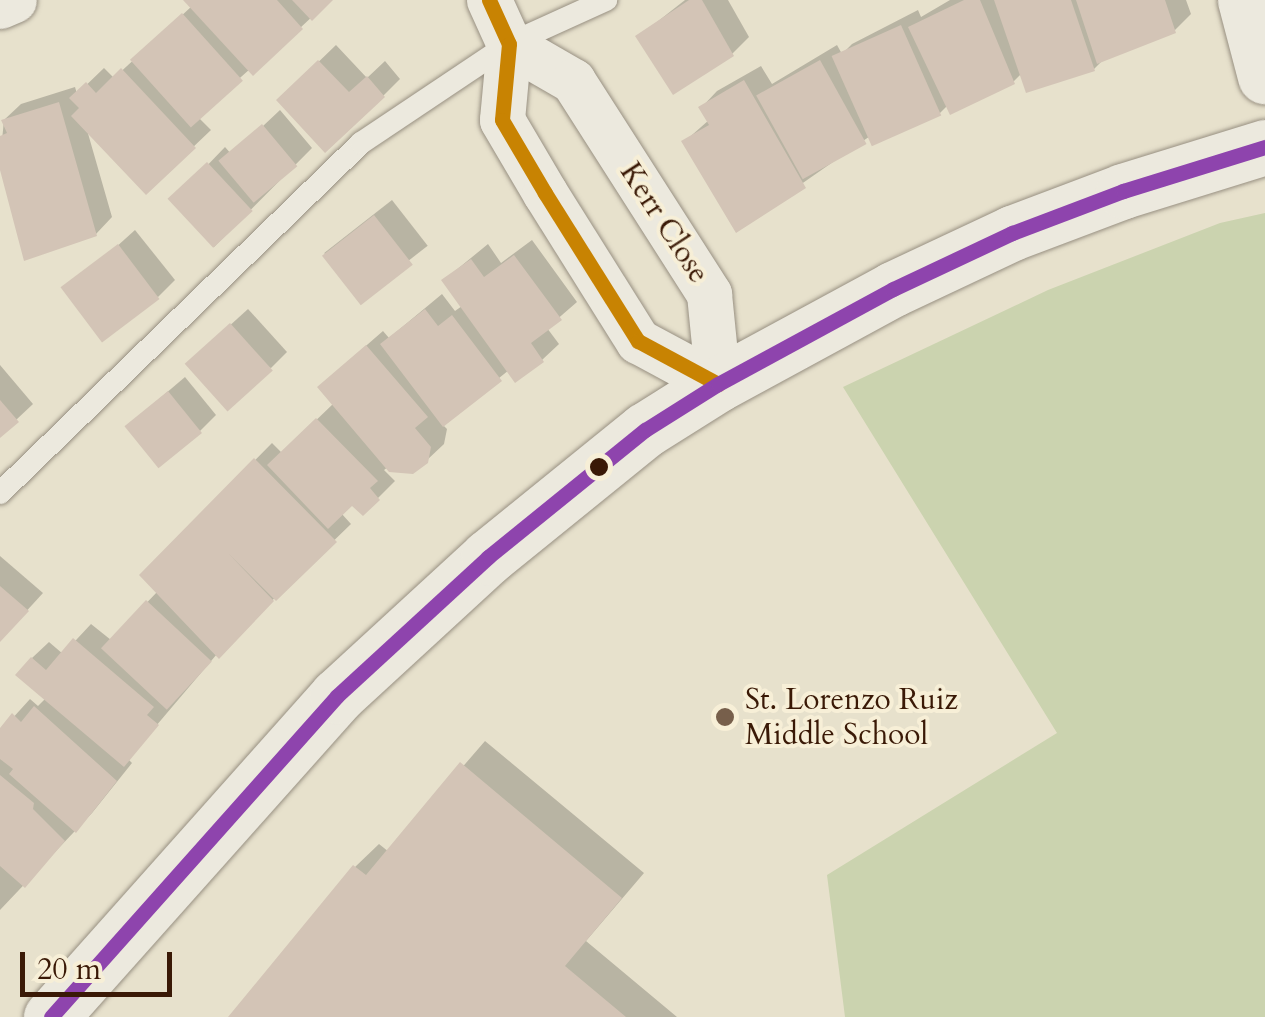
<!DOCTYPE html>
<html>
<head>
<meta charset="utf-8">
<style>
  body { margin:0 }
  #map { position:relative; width:1265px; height:1017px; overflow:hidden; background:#e7e1cc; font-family:Cardo,serif }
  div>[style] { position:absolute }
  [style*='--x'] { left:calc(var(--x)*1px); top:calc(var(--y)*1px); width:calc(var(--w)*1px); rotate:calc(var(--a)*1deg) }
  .green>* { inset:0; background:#cbd3af }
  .shadow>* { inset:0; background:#0003; transform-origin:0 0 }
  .building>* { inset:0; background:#d3c4b6; transform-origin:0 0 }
  .roads { filter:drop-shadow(0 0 2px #989082) drop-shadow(0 0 2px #989082) }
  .lane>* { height:22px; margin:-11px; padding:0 11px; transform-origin:11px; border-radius:11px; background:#ece9de }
  .street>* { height:45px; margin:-22.5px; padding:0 22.5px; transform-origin:22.5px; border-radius:22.5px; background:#ece9de }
  .secondary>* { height:55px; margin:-27.5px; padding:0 27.5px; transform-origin:27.5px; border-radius:27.5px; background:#ece9de }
  .bus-1>* { height:15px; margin:-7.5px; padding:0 7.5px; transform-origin:7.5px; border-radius:7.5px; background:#c88302 }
  .bus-2>* { height:15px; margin:-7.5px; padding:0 7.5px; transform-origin:7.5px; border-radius:7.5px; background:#8e44ad }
  .dots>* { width:28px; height:28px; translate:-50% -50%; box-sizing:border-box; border:5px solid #f7efd7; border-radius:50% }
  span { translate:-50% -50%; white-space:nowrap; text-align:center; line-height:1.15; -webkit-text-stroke:8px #f7efd7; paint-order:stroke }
  .street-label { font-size:30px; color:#3a1906 }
  .poi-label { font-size:30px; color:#3a1906 }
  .left { translate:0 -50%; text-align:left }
  .scale { position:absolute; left:20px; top:952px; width:152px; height:45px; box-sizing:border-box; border:5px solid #3a1906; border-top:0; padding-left:12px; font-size:30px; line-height:35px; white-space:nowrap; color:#3a1906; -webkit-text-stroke:8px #f7efd7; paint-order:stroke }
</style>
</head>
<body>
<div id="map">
  <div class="green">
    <i style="clip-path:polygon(1265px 213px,1265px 1017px,845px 1017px,827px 875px,1057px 733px,843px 387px,1048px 290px,1220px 223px)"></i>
  </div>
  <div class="shadow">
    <i style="clip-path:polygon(186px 0,330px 0,253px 72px,250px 69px,197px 116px,211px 130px,146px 192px,87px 130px,112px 217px,96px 234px,0 161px,4px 120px,21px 104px,75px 87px,77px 94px,104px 68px,114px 78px,192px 6px)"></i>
    <i style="clip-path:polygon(685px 0,728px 0,749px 37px,732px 54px,638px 37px)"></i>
    <i style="clip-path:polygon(950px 0,1186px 0,1191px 14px,1174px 31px,1104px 59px,1094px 69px,1022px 73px,1013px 82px,948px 105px,940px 113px,873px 134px,737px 229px,684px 142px,709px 120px,701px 108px,717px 91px,761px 66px,772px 84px,837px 45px,842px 54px,852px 44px,918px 10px,921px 17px)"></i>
    <i style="clip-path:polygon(336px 45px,367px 78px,385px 61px,400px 79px,383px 96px,279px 100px)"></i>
    <i style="clip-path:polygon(280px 110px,312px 148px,214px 247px,173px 201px,225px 147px,232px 155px)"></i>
    <i style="left:392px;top:200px;width:58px;height:86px;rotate:52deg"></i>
    <i style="clip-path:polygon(135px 230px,175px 280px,158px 297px,84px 276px)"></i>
    <i style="clip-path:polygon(532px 240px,577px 302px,547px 328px,559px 344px,542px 360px,509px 370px,442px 424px,447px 429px,444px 444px,426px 461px,388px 467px,384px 470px,395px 481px,363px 513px,352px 502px,341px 513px,351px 524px,217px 654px,128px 759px,132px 763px,92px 813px,0 910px,0 732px,30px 699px,38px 706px,46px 698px,32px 658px,49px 642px,63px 654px,91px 624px,111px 640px,158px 591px,142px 575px,272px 443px,282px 453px,334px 403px,337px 371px,383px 331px,389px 338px,442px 294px,455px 311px,462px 306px,444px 280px,488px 244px,501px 263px)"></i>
    <i style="clip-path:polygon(248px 309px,287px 352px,271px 368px,205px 348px)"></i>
    <i style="clip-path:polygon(0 365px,33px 404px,0 435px)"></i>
    <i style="clip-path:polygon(185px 377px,216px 415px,200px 431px,145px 411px)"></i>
    <i style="clip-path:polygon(0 556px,43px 593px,0 640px)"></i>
    <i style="clip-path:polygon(485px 741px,644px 873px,586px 941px,677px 1017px,231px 1017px,355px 867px,379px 844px,389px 852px)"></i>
  </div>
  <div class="building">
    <i style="clip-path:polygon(183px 0,277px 0,303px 29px,253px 76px)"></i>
    <i style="clip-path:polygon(292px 0,333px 0,312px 21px)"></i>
    <i style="clip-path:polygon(689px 0,702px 0,734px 56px,673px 95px,635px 36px)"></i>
    <i style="clip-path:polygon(964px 0,980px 0,1015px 84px,950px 115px,908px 27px)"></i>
    <i style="clip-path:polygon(994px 0,1071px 0,1095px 71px,1026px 93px)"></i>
    <i style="clip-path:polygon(1076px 0,1165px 0,1176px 33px,1097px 64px)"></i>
    <i style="left:182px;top:13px;width:91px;height:70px;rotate:48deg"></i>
    <i style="left:901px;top:25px;width:99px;height:76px;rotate:66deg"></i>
    <i style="clip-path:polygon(318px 60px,349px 92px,367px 76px,385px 97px,325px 153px,276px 100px)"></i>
    <i style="left:820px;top:60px;width:96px;height:73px;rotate:61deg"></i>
    <i style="clip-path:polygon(121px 68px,196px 148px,146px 195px,71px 116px,79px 108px,69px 98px,86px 82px,96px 93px)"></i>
    <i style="clip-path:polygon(744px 80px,806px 188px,736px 233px,681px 141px,709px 125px,698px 107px)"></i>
    <i style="clip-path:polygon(59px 102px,97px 236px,24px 261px,0 170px,0 136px,7px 133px,1px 120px)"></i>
    <i style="left:262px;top:124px;width:55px;height:57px;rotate:50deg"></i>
    <i style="left:207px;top:162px;width:67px;height:54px;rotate:47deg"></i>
    <i style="left:374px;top:215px;width:63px;height:66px;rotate:52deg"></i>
    <i style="left:118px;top:244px;width:69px;height:72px;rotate:53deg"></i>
    <i style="clip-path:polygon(514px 255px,562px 320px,531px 343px,544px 362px,515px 383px,441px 280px,471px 259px,484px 277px)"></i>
    <i style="clip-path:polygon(425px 309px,438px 326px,452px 315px,502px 381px,443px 427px,380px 344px)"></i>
    <i style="left:230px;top:323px;width:64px;height:61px;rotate:48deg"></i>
    <i style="clip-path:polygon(366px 345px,428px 417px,415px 428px,431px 447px,428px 463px,413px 474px,389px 472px,317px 387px)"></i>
    <i style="left:168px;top:391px;width:54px;height:56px;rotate:51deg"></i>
    <i style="clip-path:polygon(0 400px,19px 422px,0 438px)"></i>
    <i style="clip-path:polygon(316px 418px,378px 481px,370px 488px,380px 500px,363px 516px,352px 506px,328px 529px,267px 465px)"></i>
    <i style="clip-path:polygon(254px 458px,337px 542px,276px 601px,228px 553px,274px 601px,219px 659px,139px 575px)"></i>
    <i style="clip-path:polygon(0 586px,29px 611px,0 642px)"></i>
    <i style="left:146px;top:600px;width:90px;height:66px;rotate:43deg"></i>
    <i style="clip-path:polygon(73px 638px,154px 707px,147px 715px,159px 725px,124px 767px,15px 675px,31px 657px,46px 670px)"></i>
    <i style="clip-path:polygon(34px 706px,117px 781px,76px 833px,9px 774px,13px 769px,0 759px,0 728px,12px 713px,21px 722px)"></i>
    <i style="clip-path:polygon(460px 762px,622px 898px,565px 966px,626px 1017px,228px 1017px,353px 865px,366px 875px)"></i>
    <i style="clip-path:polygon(0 775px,34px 803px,33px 809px,65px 841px,25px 888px,0 866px)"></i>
  </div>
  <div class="roads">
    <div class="lane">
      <i style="--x:0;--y:493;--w:503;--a:-44.11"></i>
      <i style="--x:361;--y:143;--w:178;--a:-33.8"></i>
      <i style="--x:509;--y:44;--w:107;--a:-24.4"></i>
    </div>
    <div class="street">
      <i style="--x:489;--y:0;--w:48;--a:65.6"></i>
      <i style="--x:509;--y:44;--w:76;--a:95.3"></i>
      <i style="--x:502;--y:120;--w:85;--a:59.5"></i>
      <i style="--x:545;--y:193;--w:175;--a:57.9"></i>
      <i style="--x:638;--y:341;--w:91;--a:28.3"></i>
      <i style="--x:0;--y:6;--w:15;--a:-23"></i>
      <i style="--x:509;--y:44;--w:74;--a:30"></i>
      <i style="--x:573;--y:81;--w:253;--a:57.4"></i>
      <i style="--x:709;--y:294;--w:90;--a:84.3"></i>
    </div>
    <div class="secondary">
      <i style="--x:1245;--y:0;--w:79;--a:75.3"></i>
      <i style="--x:51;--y:1017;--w:430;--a:-48.3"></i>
      <i style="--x:337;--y:696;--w:205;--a:-42.6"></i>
      <i style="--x:488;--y:557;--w:202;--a:-39"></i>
      <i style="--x:645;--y:430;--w:86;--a:-32.2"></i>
      <i style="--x:718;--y:384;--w:199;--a:-28.5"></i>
      <i style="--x:893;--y:289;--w:132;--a:-25.2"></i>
      <i style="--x:1012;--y:233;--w:119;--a:-20.7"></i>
      <i style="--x:1123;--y:191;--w:149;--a:-17.2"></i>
    </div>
  </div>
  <div class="bus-1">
    <i style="--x:489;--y:0;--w:48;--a:65.6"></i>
    <i style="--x:509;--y:44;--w:76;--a:95.3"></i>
    <i style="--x:502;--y:120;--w:85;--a:59.5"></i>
    <i style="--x:545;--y:193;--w:175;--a:57.9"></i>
    <i style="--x:638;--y:341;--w:91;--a:28.3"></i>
  </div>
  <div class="bus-2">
    <i style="--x:51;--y:1017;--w:430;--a:-48.3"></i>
    <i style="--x:337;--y:696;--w:205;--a:-42.6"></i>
    <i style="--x:488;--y:557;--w:202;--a:-39"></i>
    <i style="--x:645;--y:430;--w:86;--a:-32.2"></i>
    <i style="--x:718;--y:384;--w:199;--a:-28.5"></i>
    <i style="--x:893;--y:289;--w:132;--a:-25.2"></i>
    <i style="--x:1012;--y:233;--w:119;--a:-20.7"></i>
    <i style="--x:1123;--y:191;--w:149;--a:-17.2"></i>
  </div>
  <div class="dots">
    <i style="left:599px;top:467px;background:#3a1906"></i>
    <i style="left:725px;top:717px;background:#775f4b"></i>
  </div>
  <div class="street-label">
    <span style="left:664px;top:223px;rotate:57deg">Kerr Close</span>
  </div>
  <div class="poi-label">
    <span class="left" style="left:745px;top:717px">St. Lorenzo Ruiz<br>Middle School</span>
  </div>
  <div class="scale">20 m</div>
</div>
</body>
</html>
